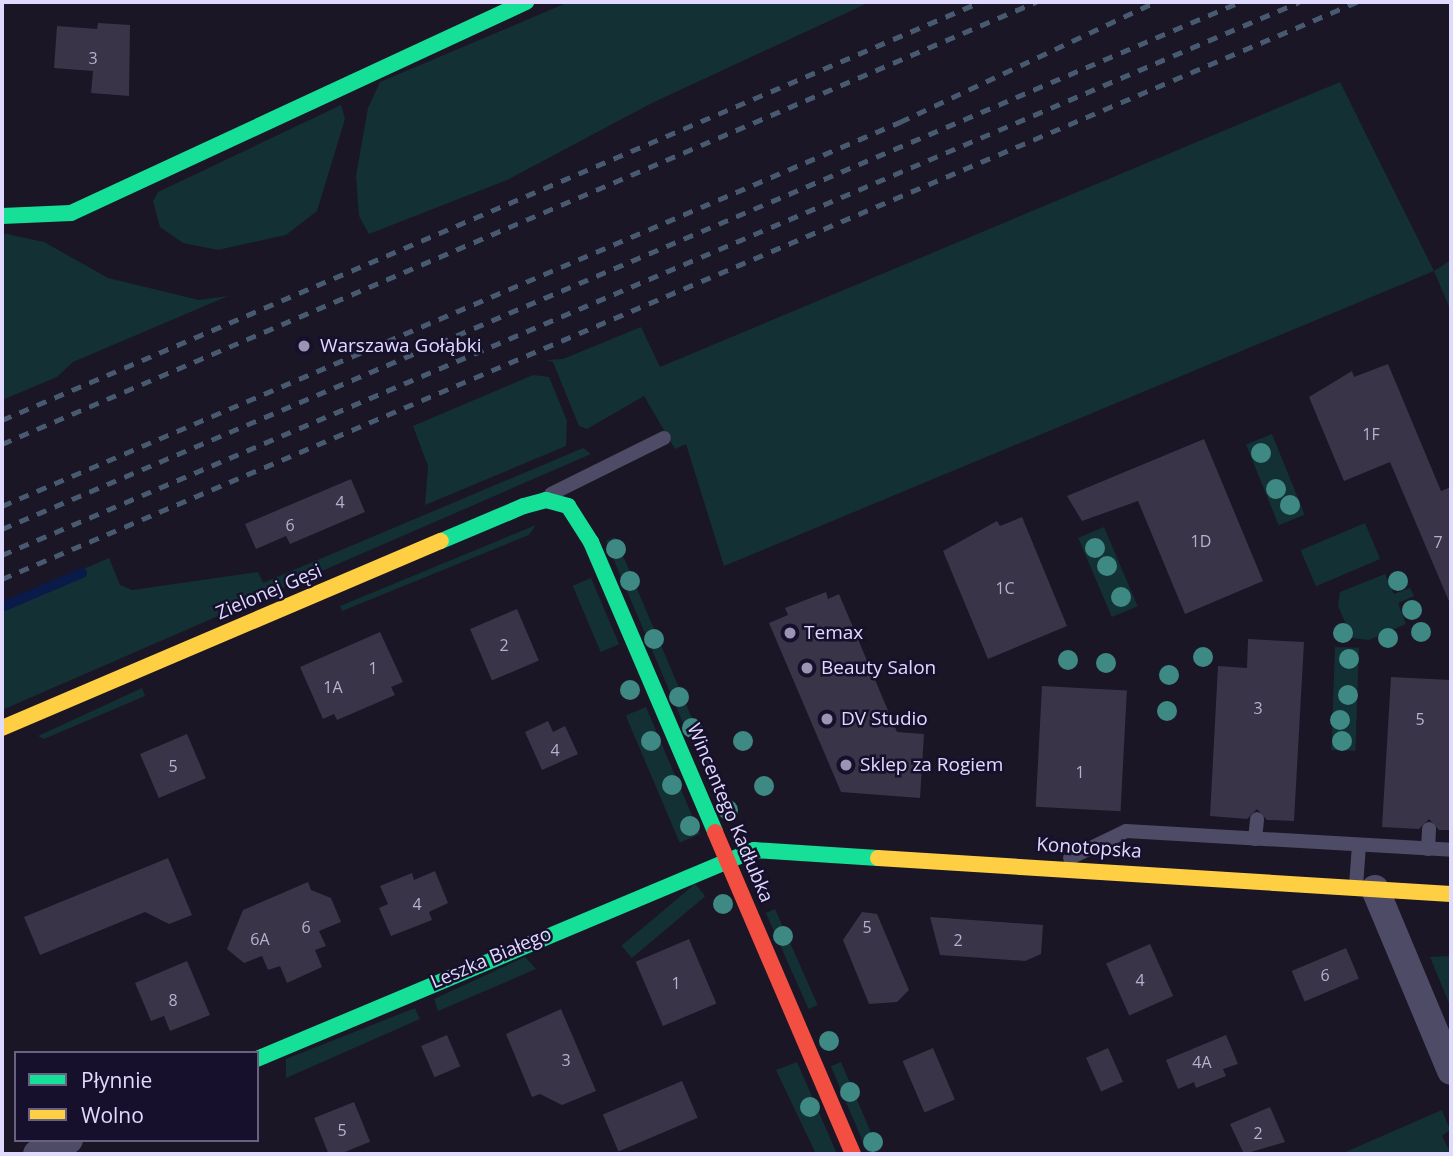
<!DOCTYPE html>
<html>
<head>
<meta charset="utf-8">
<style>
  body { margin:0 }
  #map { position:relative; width:1453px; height:1156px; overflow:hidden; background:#1a1626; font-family:"Open Sans",sans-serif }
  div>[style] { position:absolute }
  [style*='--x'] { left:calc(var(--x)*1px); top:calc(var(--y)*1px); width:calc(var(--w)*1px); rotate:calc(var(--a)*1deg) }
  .green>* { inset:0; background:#133034; transform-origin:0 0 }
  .stream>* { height:10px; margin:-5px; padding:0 5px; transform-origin:5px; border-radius:5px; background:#0a1b49 }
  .building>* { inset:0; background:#393447; transform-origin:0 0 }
  .lane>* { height:14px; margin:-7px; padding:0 7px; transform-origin:7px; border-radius:7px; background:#4e4b66 }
  .street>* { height:28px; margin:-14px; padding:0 14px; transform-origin:14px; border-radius:14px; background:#4e4b66 }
  .fast>* { height:16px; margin:-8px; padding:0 8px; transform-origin:8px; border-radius:8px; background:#16e098 }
  .slow>* { height:16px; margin:-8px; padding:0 8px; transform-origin:8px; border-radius:8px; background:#ffcf43 }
  .jam>* { height:16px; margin:-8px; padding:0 8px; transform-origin:8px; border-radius:8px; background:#f24e42 }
  .rail>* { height:5px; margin-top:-2.5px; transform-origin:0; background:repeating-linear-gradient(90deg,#485a70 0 10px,transparent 0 19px) }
  .trees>* { width:20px; height:20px; margin:-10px; border-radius:50%; background:#3f8984 }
  .dots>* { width:19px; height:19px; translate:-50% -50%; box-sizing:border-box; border:4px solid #17102c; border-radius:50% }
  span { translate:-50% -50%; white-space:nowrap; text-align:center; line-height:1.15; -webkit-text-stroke:5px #17102c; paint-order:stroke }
  .number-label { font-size:16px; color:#b7b0d1 }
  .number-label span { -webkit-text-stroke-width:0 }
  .poi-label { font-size:19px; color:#e1daff }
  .left { translate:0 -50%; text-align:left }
  .street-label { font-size:19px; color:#e1daff }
  .frame { position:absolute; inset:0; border:4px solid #e1daff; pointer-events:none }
  .legend { position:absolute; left:14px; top:1051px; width:245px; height:91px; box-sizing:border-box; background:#17102c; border:2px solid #686180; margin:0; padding:9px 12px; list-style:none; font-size:21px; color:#e1daff }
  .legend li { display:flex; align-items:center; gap:14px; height:35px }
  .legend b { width:35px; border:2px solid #686180 }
</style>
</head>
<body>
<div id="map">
  <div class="green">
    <i style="clip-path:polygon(569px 2px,870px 2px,652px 103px,507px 180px,369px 234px,359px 216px,356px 176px,368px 108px,380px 82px)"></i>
    <i style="clip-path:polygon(1340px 82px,1434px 271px,1451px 260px,1451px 311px,1434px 271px,724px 566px,686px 444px,675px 449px,644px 396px,587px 429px,579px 426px,553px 362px,546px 360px,563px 359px,641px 327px,660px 367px)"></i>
    <i style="clip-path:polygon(341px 105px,345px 119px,317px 211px,286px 235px,218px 250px,183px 243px,160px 227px,153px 201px,158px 192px)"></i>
    <i style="clip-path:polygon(2px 233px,44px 242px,108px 278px,199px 300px,228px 296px,73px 362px,57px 377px,2px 400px)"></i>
    <i style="clip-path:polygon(533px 375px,549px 377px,567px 421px,566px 446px,425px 505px,428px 466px,413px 426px)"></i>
    <i style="left:1272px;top:434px;width:87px;height:28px;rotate:68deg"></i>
    <i style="clip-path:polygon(583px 448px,591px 454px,2px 710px,2px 604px,109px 558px,120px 585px,132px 590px,258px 572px,263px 583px)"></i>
    <i style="left:1365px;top:523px;width:39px;height:70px;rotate:67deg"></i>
    <i style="clip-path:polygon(536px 525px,529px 535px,342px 611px,340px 606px)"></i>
    <i style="left:1104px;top:527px;width:86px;height:28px;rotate:67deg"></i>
    <i style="left:615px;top:537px;width:246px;height:10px;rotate:67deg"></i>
    <i style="clip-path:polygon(1385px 574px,1394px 594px,1410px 588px,1414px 596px,1398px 603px,1406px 624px,1369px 640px,1352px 638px,1338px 606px,1340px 592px)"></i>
    <i style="left:591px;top:578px;width:72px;height:20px;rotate:67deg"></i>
    <i style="left:1335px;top:647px;width:24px;height:103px;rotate:2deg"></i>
    <i style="clip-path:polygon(142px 688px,145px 696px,44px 739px,38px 736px)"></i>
    <i style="left:646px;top:707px;width:138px;height:22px;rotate:67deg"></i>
    <i style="left:695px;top:884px;width:16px;height:96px;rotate:50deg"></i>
    <i style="left:775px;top:909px;width:105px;height:10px;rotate:66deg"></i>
    <i style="clip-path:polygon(1451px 956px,1451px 1008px,1430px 957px)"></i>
    <i style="clip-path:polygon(525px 957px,536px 969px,438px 1011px,434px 999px)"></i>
    <i style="clip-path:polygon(415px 1008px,420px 1019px,286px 1078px,286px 1059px)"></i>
    <i style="clip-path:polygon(797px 1062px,837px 1154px,816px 1154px,776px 1070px)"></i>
    <i style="left:841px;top:1062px;width:95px;height:11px;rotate:67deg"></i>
    <i style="clip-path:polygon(1442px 1110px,1450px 1130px,1442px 1136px,1451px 1154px,1341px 1154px)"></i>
  </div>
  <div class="stream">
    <i style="--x:2;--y:607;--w:87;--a:-23"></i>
  </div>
  <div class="building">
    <i style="clip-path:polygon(98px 23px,130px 25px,129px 96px,91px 93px,93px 71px,54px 68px,57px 26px,97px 29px)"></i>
    <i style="clip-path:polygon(1388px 364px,1441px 491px,1451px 487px,1451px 606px,1390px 462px,1344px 481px,1309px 397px,1352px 371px,1354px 377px)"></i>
    <i style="clip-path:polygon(1204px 439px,1263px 581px,1185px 614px,1138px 501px,1082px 521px,1067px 496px)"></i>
    <i style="clip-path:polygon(351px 479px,365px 512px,290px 544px,286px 536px,256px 549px,245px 524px)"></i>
    <i style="clip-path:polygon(1022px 517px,1067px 626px,988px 659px,943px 551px,997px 521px,1000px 526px)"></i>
    <i style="clip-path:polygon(826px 592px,828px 599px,839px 594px,897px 732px,924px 734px,920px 798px,841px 792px,769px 623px,788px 615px,785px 608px)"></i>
    <i style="left:517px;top:609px;width:56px;height:51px;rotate:67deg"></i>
    <i style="clip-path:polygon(380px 632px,403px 682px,391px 687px,395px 695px,337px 720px,334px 714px,323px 719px,300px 667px)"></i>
    <i style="clip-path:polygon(1248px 639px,1304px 642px,1294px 821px,1267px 820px,1257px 809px,1247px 819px,1210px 816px,1218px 666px,1247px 668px)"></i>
    <i style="clip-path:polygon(1391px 677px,1451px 680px,1451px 830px,1439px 830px,1429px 819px,1419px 829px,1382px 827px)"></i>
    <i style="left:1042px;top:686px;width:85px;height:121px;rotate:3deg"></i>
    <i style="clip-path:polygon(548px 721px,553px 732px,565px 726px,578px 754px,542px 770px,525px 732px)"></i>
    <i style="left:187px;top:734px;width:48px;height:51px;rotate:67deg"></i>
    <i style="clip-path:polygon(168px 858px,192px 915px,169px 924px,145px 912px,40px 955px,24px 917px)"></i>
    <i style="clip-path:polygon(435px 871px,448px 903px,429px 912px,432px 920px,391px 936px,379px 908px,388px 904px,380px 886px,412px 873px,414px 880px)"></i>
    <i style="clip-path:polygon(308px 882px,311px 890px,331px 898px,341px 922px,319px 931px,326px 946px,315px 950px,322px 967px,287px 983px,280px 966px,268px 970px,262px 956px,244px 963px,227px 949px,243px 910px)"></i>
    <i style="clip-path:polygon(862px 912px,877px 914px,909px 990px,897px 1002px,869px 1004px,843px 940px)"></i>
    <i style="clip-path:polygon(930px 917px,1043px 925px,1041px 954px,1025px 961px,940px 955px)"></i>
    <i style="left:689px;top:939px;width:70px;height:58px;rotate:67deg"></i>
    <i style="left:1150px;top:944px;width:57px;height:48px;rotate:66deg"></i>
    <i style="left:1346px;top:948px;width:33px;height:59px;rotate:67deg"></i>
    <i style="clip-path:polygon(187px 961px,210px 1015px,170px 1031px,164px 1016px,151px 1021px,135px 983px)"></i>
    <i style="clip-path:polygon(561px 1009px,596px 1091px,562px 1105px,540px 1094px,532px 1097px,506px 1034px)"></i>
    <i style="left:447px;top:1035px;width:34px;height:28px;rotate:67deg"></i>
    <i style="clip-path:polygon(1226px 1035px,1238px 1064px,1223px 1069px,1226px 1076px,1196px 1088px,1194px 1082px,1178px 1089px,1166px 1060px)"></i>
    <i style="left:933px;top:1048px;width:56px;height:33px;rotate:67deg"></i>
    <i style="left:1108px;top:1048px;width:37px;height:24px;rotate:66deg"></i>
    <i style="left:682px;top:1081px;width:40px;height:86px;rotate:67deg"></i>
    <i style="left:354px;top:1102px;width:43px;height:43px;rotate:68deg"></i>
    <i style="clip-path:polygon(1270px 1107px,1285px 1142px,1244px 1154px,1230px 1124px)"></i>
  </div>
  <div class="lane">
    <i style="--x:551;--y:494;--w:126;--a:-26.4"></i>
    <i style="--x:1255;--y:839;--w:20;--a:-84"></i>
    <i style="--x:1428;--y:849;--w:20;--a:-87"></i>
    <i style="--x:1070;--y:858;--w:62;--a:-25.7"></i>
    <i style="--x:1126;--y:831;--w:326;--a:3.3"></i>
    <i style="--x:1356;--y:886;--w:41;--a:-85.8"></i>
  </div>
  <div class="street">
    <i style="--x:1375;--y:889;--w:197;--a:67.3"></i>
    <i style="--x:37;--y:1154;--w:35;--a:-24"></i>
  </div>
  <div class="fast">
    <i style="--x:2;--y:216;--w:69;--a:-2.5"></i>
    <i style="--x:71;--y:213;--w:502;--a:-24.88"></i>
    <i style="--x:441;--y:541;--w:90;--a:-22.9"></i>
    <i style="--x:524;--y:506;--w:23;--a:-15"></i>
    <i style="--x:546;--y:500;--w:23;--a:15"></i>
    <i style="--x:568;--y:506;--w:43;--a:57.4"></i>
    <i style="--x:591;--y:542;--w:315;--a:66.8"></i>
    <i style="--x:257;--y:1059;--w:539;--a:-22.81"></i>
    <i style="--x:754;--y:850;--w:124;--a:3.7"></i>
  </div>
  <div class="slow">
    <i style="--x:2;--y:728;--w:477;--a:-23.1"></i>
    <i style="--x:878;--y:858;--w:574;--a:3.6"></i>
  </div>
  <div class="jam">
    <i style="--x:715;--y:832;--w:350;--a:66.8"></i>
  </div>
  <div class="rail">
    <i style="--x:2;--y:420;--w:1064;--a:-23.14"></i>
    <i style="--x:2;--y:444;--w:1125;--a:-23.15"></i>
    <i style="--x:2;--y:506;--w:977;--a:-23.15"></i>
    <i style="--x:900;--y:122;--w:282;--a:-25.2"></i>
    <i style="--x:2;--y:529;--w:1346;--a:-23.06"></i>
    <i style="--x:2;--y:555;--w:1410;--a:-23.09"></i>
    <i style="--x:2;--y:579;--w:1473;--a:-23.07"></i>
  </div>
  <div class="trees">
    <i style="left:1261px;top:453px"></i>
    <i style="left:1276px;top:489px"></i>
    <i style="left:1290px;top:505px"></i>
    <i style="left:1095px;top:548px"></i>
    <i style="left:616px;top:549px"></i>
    <i style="left:1107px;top:566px"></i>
    <i style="left:630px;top:581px"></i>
    <i style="left:1398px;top:581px"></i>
    <i style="left:1121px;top:597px"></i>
    <i style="left:1412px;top:610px"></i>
    <i style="left:1421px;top:632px"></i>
    <i style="left:1343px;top:633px"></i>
    <i style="left:1388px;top:638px"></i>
    <i style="left:654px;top:639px"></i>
    <i style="left:1203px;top:657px"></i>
    <i style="left:1349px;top:659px"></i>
    <i style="left:1068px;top:660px"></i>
    <i style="left:1106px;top:663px"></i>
    <i style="left:1169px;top:675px"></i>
    <i style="left:630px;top:690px"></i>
    <i style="left:1348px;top:695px"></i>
    <i style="left:679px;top:697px"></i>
    <i style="left:1167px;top:711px"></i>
    <i style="left:1340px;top:720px"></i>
    <i style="left:692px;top:728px"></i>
    <i style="left:651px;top:741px"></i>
    <i style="left:743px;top:741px"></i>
    <i style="left:1342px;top:741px"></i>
    <i style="left:672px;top:785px"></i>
    <i style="left:764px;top:786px"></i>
    <i style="left:728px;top:810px"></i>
    <i style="left:690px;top:826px"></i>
    <i style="left:723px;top:904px"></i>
    <i style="left:783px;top:936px"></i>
    <i style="left:829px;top:1041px"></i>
    <i style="left:850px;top:1092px"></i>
    <i style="left:810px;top:1107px"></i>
    <i style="left:873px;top:1142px"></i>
  </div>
  <div class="dots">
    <i style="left:304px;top:346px;background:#9b95b3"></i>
    <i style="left:790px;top:633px;background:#9b95b3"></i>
    <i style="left:807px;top:668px;background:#9b95b3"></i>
    <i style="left:827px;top:719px;background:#9b95b3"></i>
    <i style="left:846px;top:765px;background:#9b95b3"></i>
  </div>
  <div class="number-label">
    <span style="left:93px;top:58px">3</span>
    <span style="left:1371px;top:434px">1F</span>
    <span style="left:340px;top:502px">4</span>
    <span style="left:290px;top:525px">6</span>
    <span style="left:1201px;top:541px">1D</span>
    <span style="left:1438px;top:542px">7</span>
    <span style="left:1005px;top:588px">1C</span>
    <span style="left:504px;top:645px">2</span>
    <span style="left:373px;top:668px">1</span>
    <span style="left:333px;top:687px">1A</span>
    <span style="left:1258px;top:708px">3</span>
    <span style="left:1420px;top:719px">5</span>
    <span style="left:555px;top:750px">4</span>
    <span style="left:173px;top:766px">5</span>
    <span style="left:1080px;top:772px">1</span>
    <span style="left:417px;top:904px">4</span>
    <span style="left:306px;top:927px">6</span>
    <span style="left:867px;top:927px">5</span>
    <span style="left:260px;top:939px">6A</span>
    <span style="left:958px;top:940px">2</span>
    <span style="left:1325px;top:975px">6</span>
    <span style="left:1140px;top:980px">4</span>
    <span style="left:676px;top:983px">1</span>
    <span style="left:173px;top:1000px">8</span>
    <span style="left:566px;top:1060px">3</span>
    <span style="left:1202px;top:1062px">4A</span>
    <span style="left:342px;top:1130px">5</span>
    <span style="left:1258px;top:1133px">2</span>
  </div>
  <div class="poi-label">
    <span class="left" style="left:320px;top:346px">Warszawa Gołąbki</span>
    <span class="left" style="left:804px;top:633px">Temax</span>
    <span class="left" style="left:821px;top:668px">Beauty Salon</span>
    <span class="left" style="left:841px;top:719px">DV Studio</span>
    <span class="left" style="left:860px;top:765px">Sklep za Rogiem</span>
  </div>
  <div class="street-label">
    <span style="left:269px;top:592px;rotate:-23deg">Zielonej Gęsi</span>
    <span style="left:730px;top:813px;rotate:67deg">Wincentego Kadłubka</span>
    <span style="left:1089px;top:848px;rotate:4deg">Konotopska</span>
    <span style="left:491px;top:958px;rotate:-23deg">Leszka Białego</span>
  </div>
  <div class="frame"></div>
  <ul class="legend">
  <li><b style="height:9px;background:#16e098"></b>Płynnie</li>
  <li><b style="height:9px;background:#ffcf43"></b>Wolno</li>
  </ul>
</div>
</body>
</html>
